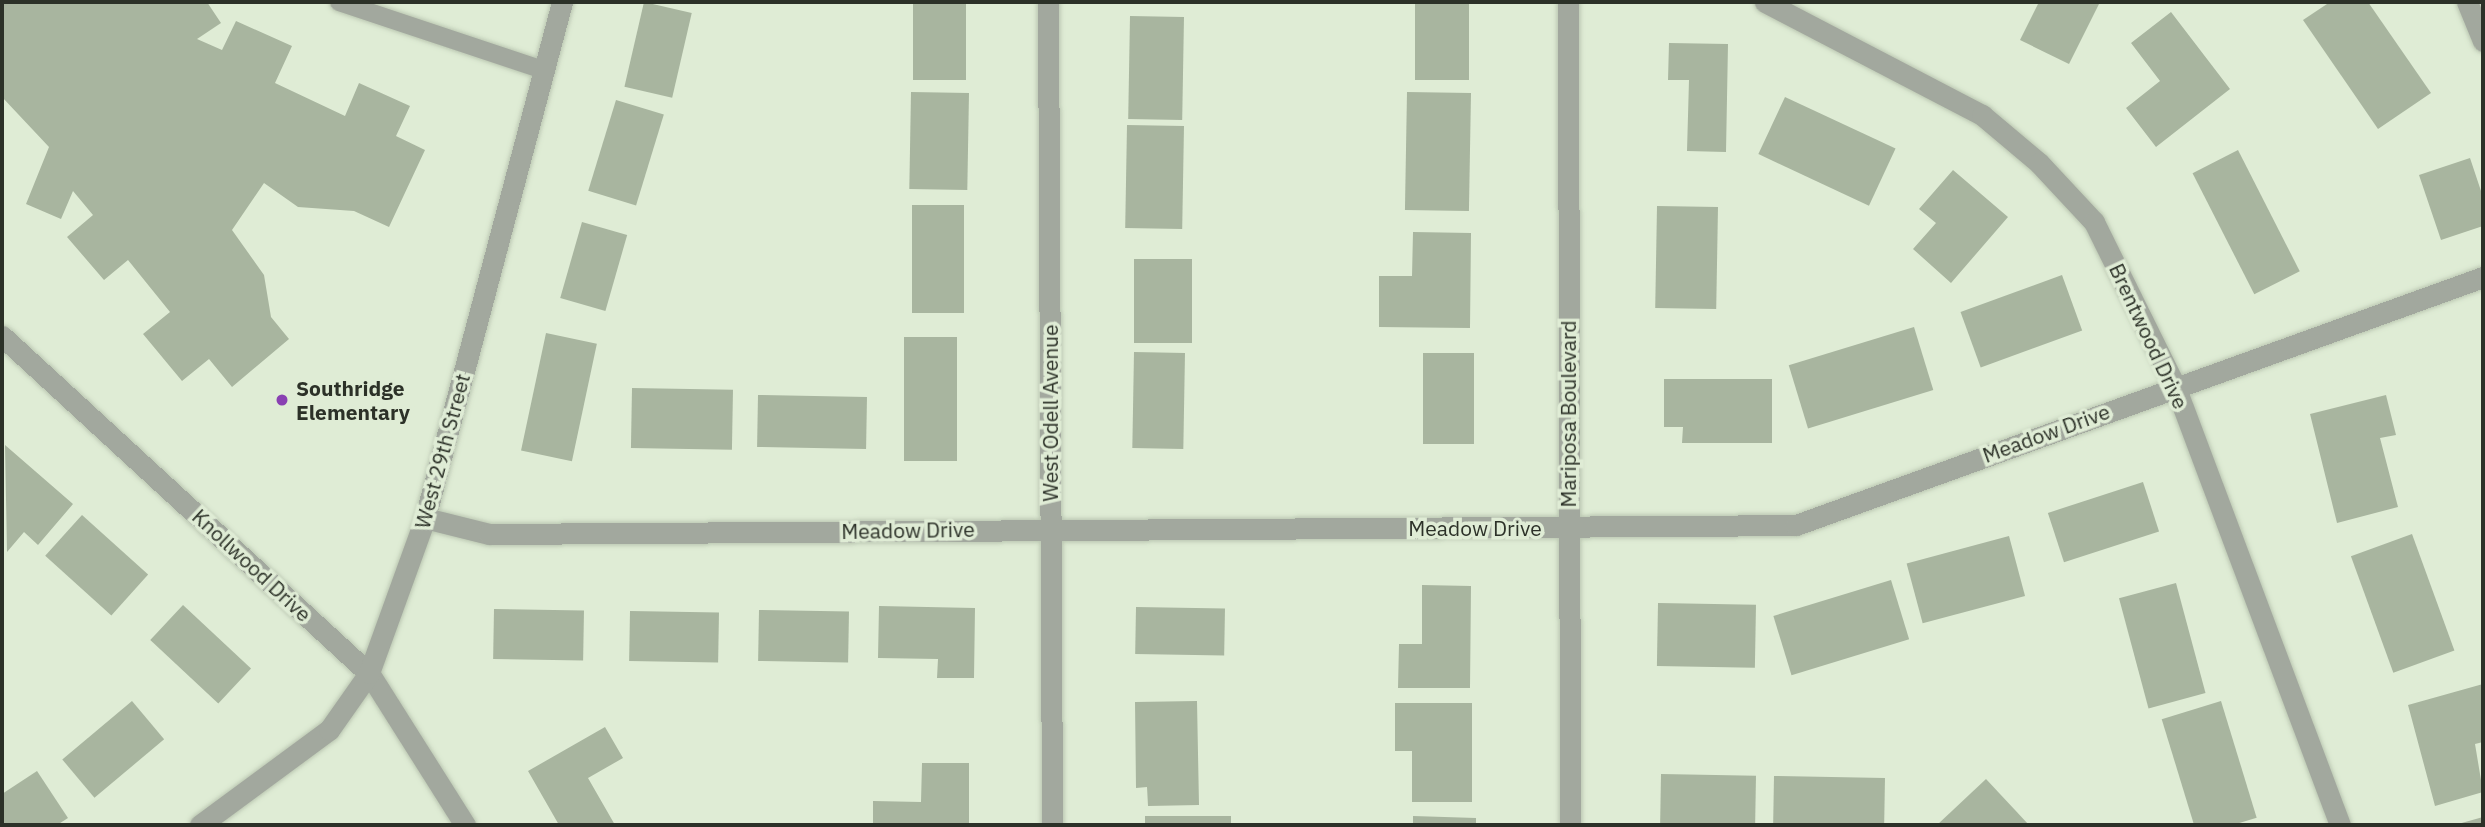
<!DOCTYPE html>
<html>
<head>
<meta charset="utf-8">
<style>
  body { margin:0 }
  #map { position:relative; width:2485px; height:827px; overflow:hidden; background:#dfecd5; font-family:"IBM Plex Sans",sans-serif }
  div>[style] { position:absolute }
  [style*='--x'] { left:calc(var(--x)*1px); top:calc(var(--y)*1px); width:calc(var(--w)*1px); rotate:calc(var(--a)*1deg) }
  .building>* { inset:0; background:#a8b59f; transform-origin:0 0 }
  .roads { filter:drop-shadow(0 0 2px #bbc7b2) drop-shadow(0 0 2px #bbc7b2) }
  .lane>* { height:18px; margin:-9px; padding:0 9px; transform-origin:9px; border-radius:9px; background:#a2a89e }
  .street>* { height:21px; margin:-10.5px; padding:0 10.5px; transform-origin:10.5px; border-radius:10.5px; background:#a2a89e }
  .dots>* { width:19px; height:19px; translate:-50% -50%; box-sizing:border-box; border:4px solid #dfecd5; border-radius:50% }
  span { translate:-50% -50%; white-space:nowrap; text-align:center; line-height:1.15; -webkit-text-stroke:7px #dfecd5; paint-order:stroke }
  .street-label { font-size:21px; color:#2c3128 }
  .poi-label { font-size:21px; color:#2c3128; font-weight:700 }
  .left { translate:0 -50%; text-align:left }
  .frame { position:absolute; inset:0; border:4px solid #2c3128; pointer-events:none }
</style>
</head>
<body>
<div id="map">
  <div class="building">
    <i style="clip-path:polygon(2px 2px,207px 2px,221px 23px,197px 39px,222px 50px,236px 21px,292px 46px,275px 83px,345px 116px,359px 83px,410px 106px,396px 136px,425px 150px,389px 227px,354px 211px,298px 207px,264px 183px,232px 230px,264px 275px,271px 317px,289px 339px,232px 387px,209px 359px,182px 381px,143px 334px,170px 312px,128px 260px,104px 280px,67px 237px,93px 215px,73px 191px,61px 219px,26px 204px,49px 147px,2px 97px)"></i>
    <i style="left:644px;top:2px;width:49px;height:87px;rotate:13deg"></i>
    <i style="left:913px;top:2px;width:53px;height:78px"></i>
    <i style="left:1415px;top:2px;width:54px;height:78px"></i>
    <i style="clip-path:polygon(2039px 2px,2100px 2px,2069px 64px,2020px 40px)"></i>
    <i style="clip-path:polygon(2330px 2px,2368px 2px,2431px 93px,2378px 129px,2303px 20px)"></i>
    <i style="clip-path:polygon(2171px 12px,2230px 89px,2156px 147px,2126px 108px,2160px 81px,2131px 43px)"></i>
    <i style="left:1130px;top:16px;width:54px;height:103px;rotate:1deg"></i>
    <i style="clip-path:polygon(1669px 43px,1728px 44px,1726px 152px,1687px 151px,1689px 80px,1668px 80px)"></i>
    <i style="left:911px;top:92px;width:58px;height:97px;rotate:1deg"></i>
    <i style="left:1407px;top:92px;width:64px;height:118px;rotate:1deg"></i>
    <i style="left:1785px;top:97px;width:122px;height:63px;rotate:25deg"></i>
    <i style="left:616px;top:100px;width:50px;height:95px;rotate:17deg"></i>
    <i style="left:1127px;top:125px;width:57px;height:103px;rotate:1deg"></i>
    <i style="left:2238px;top:150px;width:136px;height:51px;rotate:63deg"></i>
    <i style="clip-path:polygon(2470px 158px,2483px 197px,2483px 226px,2441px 240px,2419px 175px)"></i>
    <i style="clip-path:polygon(1953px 170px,2008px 217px,1951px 283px,1913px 249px,1936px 223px,1919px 209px)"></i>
    <i style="left:912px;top:205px;width:52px;height:108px"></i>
    <i style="left:1657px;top:206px;width:61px;height:102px;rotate:1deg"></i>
    <i style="left:582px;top:222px;width:47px;height:79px;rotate:16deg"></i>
    <i style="clip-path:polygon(1413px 232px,1471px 233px,1470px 328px,1379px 327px,1379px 276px,1412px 276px)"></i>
    <i style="left:1134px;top:259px;width:58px;height:84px"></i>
    <i style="left:2062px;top:275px;width:59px;height:108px;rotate:70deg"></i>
    <i style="left:1914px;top:327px;width:66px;height:131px;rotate:73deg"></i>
    <i style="left:546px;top:333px;width:52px;height:120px;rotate:12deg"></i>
    <i style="left:904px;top:337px;width:53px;height:124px"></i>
    <i style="left:1134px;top:352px;width:51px;height:96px;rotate:1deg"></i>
    <i style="left:1423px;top:353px;width:51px;height:91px"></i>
    <i style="clip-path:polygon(1664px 379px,1772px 379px,1772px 443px,1682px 443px,1683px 427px,1664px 427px)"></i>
    <i style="left:632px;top:388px;width:101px;height:60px;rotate:1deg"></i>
    <i style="left:758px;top:395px;width:109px;height:52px;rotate:1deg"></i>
    <i style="clip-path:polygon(2386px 395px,2396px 435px,2380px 438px,2398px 507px,2337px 523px,2310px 414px)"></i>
    <i style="clip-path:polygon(5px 445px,73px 504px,38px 545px,24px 532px,7px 552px)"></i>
    <i style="left:2143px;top:482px;width:52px;height:100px;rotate:72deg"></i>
    <i style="left:82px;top:515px;width:89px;height:55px;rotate:42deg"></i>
    <i style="left:2412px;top:534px;width:124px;height:65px;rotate:70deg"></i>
    <i style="left:2009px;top:536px;width:62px;height:106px;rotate:75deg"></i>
    <i style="left:1891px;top:580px;width:62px;height:123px;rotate:73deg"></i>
    <i style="left:2176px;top:583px;width:114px;height:59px;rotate:75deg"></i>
    <i style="clip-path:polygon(1422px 585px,1471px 586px,1470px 688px,1398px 688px,1399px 644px,1422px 644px)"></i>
    <i style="left:1658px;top:603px;width:98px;height:63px;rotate:1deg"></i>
    <i style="left:183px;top:605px;width:93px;height:48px;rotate:43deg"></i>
    <i style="clip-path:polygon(879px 606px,975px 608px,974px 678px,937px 678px,938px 659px,878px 658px)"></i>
    <i style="left:1136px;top:607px;width:89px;height:47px;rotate:1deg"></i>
    <i style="left:494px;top:609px;width:90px;height:50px;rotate:1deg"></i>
    <i style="left:759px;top:610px;width:90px;height:51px;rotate:1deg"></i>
    <i style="left:630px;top:611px;width:89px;height:50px;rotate:1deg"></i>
    <i style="clip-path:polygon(2483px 684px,2483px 742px,2475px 744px,2483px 792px,2435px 806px,2408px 705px)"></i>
    <i style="left:132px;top:701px;width:50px;height:91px;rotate:50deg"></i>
    <i style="clip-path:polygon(1197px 701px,1199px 805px,1148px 806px,1147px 787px,1136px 788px,1135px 702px)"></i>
    <i style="left:2221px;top:701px;width:122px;height:62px;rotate:73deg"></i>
    <i style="clip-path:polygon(1395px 703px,1472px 703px,1472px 802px,1412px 802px,1412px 751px,1395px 751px)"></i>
    <i style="clip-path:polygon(605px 727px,623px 758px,588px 778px,615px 825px,559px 825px,528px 771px)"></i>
    <i style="clip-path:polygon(922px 763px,969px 763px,969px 825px,873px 825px,873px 801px,921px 802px)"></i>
    <i style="clip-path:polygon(37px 771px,68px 818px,57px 825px,2px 825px,2px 794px)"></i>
    <i style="left:1661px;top:774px;width:95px;height:51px;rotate:1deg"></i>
    <i style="left:1774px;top:776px;width:111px;height:49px;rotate:1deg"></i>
    <i style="clip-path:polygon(1986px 779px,2029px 825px,1937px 825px)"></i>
    <i style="left:1231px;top:816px;width:9px;height:86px;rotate:90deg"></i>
    <i style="clip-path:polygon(1413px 816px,1476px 818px,1476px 825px,1413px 825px)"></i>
    <i style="clip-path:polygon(2483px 817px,2483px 825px,2458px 825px,2458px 824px)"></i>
  </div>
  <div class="roads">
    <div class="lane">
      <i style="--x:339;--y:2;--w:215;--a:18.4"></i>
    </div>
    <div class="street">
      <i style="--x:1048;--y:2;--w:823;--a:89.72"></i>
      <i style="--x:1568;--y:2;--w:823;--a:89.86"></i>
      <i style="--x:1765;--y:2;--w:245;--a:27.5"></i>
      <i style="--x:1982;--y:115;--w:75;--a:40.1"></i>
      <i style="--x:2039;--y:163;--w:81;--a:47"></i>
      <i style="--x:2094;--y:222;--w:183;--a:63.7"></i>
      <i style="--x:2175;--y:386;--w:469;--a:69.4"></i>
      <i style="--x:2467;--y:2;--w:42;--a:67.7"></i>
      <i style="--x:2;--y:336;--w:498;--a:42.6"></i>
      <i style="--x:369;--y:673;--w:180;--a:57.7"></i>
      <i style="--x:425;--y:518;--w:66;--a:14"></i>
      <i style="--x:489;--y:534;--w:1307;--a:-0.39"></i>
      <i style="--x:1796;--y:525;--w:730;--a:-19.85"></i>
      <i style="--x:200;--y:825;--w:160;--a:-36.4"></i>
      <i style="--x:329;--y:730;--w:70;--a:-54.9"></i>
      <i style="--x:369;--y:673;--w:165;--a:-70.1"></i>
      <i style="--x:425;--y:518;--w:534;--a:-75.13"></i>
    </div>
  </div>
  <div class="dots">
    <i style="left:282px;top:400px;background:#8940b2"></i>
  </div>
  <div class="street-label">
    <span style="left:2149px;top:336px;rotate:65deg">Brentwood Drive</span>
    <span style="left:1050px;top:413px;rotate:-90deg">West Odell Avenue</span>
    <span style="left:1568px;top:414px;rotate:-90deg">Mariposa Boulevard</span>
    <span style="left:2046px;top:433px;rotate:-20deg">Meadow Drive</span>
    <span style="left:442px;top:451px;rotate:-75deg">West 29th Street</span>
    <span style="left:1475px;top:528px">Meadow Drive</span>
    <span style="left:908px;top:530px;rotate:-1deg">Meadow Drive</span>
    <span style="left:252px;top:565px;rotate:43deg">Knollwood Drive</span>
  </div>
  <div class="poi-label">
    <span class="left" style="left:296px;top:400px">Southridge<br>Elementary</span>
  </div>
  <div class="frame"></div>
</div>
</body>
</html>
